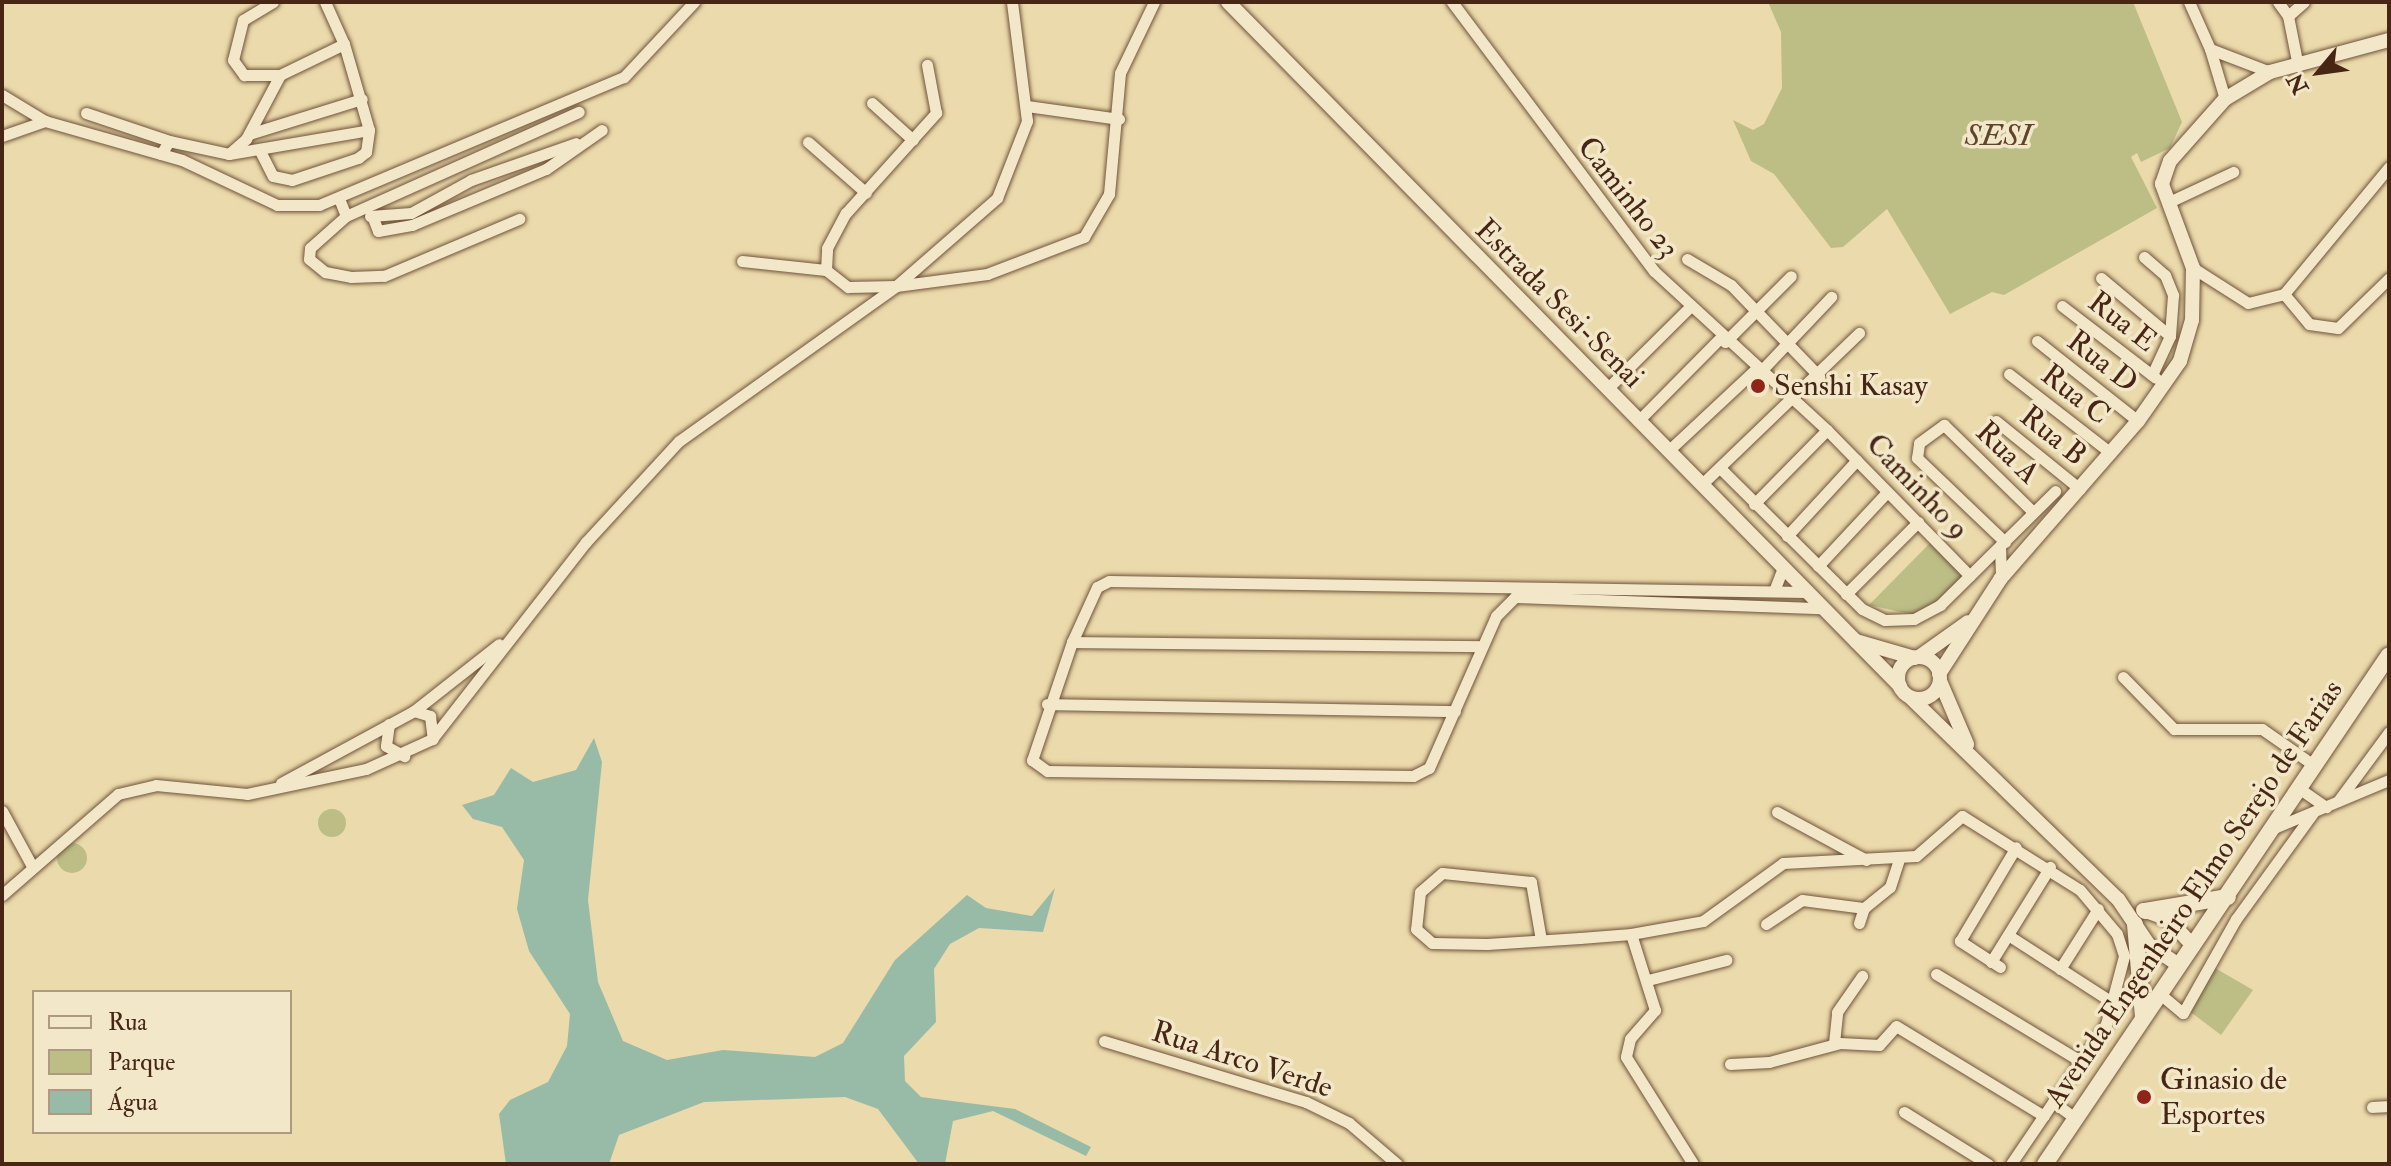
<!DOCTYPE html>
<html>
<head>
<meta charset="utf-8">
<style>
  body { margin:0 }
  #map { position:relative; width:2391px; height:1166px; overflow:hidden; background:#ebdaab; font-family:"IM FELL Double Pica",serif }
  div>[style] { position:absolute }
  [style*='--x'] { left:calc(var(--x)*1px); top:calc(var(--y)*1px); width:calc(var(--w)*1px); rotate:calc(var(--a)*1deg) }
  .green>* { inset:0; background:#bcbe86 }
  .round { border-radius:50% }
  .water>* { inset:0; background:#98bba7 }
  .roads { filter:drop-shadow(0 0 2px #70533b) drop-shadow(0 0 2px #70533b) }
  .minor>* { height:11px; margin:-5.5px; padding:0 5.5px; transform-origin:5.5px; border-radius:5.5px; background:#f2e7c8 }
  .tertiary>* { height:14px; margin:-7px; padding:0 7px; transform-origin:7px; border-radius:7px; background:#f2e7c8 }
  .tertiary>.ring { margin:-7px; padding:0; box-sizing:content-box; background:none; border:14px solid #f2e7c8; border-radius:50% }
  .secondary>* { height:16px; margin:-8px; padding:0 8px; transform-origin:8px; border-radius:8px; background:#f2e7c8 }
  .dots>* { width:22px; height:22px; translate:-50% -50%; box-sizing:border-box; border:4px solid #f2e7c8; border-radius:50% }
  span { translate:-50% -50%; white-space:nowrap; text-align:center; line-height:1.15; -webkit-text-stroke:7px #f2e7c8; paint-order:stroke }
  .park-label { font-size:30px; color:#5e442c; font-style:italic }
  .street-label { font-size:30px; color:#472616 }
  .poi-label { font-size:30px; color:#472616 }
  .left { translate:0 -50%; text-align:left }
  .frame { position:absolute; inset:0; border:4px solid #472616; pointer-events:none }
  .legend { position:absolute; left:32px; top:990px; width:260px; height:144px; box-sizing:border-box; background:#f2e7c8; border:2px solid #ae9a81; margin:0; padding:10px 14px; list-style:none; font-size:24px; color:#472616 }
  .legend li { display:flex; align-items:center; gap:16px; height:40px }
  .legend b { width:40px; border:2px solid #ae9a81 }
  .north { position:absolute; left:2279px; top:32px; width:80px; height:80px; -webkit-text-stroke:6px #f2e7c8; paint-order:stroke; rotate:241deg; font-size:22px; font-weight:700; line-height:32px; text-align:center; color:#472616 }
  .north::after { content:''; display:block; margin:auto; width:28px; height:36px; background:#472616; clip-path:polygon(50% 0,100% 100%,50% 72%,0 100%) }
</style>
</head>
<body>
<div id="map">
  <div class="green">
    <i style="clip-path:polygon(1768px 2px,2133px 2px,2182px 122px,2170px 148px,2141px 162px,2137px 153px,2131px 157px,2157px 208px,2004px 295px,1992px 292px,1950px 314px,1887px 209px,1843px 247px,1831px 248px,1774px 174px,1751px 161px,1733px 120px,1753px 130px,1764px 124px,1782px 88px,1781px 32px)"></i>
    <i style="clip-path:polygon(1931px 542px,1965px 576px,1941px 604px,1915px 615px,1869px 605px)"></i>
    <i class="round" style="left:318px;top:809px;width:28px;height:28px"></i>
    <i class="round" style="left:57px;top:843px;width:30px;height:30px"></i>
    <i style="clip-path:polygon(2215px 968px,2253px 990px,2221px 1035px,2188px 1010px)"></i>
  </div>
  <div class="water">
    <i style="clip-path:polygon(594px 738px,602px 762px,588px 900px,598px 982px,623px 1041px,667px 1060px,723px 1050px,815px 1057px,843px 1043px,895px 960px,967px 895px,986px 908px,1032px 916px,1055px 888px,1043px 932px,979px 928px,950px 944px,934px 969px,936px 1022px,904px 1056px,905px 1081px,921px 1097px,1015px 1109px,1091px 1147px,1086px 1156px,993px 1111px,953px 1121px,945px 1164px,919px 1164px,878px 1109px,845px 1097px,704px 1102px,619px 1135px,609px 1164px,506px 1164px,499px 1114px,510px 1100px,548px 1082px,567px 1046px,570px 1014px,529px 951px,517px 909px,524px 860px,502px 827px,473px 819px,462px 805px,494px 795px,511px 768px,533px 782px,576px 770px)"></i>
  </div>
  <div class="roads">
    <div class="minor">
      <i style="--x:273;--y:2;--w:35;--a:149"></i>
      <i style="--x:243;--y:20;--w:41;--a:104"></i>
      <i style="--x:233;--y:60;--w:19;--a:54"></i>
      <i style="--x:244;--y:75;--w:36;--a:0"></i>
      <i style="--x:325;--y:2;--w:46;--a:65.7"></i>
      <i style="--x:1452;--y:2;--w:336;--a:53.1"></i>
      <i style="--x:1654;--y:271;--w:235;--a:42.6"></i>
      <i style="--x:1827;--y:430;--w:204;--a:45.6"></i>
      <i style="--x:2189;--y:2;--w:51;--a:65.9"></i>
      <i style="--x:2278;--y:2;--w:17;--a:54"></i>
      <i style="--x:2288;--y:16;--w:51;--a:78.7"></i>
      <i style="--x:2288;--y:16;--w:21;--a:-41"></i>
      <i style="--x:2;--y:95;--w:50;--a:31.2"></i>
      <i style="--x:45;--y:121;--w:142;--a:15.9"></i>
      <i style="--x:182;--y:160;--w:105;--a:25.3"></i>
      <i style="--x:277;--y:205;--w:42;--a:0"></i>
      <i style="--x:319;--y:205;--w:331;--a:-22.8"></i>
      <i style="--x:624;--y:77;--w:103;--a:-47"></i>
      <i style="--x:2225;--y:99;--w:52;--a:-106.7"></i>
      <i style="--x:2210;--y:49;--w:64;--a:21"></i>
      <i style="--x:872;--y:103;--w:55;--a:42.1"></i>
      <i style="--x:1027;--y:106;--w:93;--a:8"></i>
      <i style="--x:86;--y:113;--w:88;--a:18.6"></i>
      <i style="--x:249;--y:134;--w:118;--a:-17.2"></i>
      <i style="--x:2;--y:136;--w:46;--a:-19.2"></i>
      <i style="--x:808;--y:142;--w:77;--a:41.3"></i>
      <i style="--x:260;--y:151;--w:28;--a:63"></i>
      <i style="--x:273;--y:176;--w:19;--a:12"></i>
      <i style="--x:292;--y:180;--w:70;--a:-18.4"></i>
      <i style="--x:358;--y:158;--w:10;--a:-37"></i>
      <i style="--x:366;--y:152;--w:22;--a:-82"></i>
      <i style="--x:161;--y:154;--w:15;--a:-58"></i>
      <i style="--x:169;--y:141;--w:61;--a:12.2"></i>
      <i style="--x:229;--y:154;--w:142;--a:-9.7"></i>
      <i style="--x:369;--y:130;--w:90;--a:-106.2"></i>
      <i style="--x:344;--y:44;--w:71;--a:154.2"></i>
      <i style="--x:280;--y:75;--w:72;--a:118"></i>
      <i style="--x:246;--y:139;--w:23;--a:139"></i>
      <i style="--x:340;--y:201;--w:16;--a:68"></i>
      <i style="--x:346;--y:216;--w:48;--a:138.4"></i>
      <i style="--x:310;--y:248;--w:11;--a:95"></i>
      <i style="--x:309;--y:259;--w:21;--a:39"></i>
      <i style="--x:325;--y:272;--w:26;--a:11"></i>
      <i style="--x:351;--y:277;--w:33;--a:-2"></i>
      <i style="--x:384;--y:276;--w:147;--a:-22.9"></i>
      <i style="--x:2169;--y:202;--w:71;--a:-25.1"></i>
      <i style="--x:346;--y:216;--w:255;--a:-24.1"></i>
      <i style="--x:370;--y:216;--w:41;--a:-4.2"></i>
      <i style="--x:411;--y:213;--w:68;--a:-28.8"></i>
      <i style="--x:471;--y:180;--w:111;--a:-19.4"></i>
      <i style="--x:373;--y:218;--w:14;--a:69"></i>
      <i style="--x:378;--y:231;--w:35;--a:-10"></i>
      <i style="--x:412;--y:225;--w:145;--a:-22.7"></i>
      <i style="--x:546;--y:169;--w:68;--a:-34.9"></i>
      <i style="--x:2144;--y:257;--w:28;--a:41"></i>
      <i style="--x:2165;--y:275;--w:22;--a:68"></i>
      <i style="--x:2173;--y:295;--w:41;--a:94.2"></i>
      <i style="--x:2170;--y:336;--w:43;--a:114.8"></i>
      <i style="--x:1687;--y:259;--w:51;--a:30.6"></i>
      <i style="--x:1731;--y:285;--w:127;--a:46"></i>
      <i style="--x:742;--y:261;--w:84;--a:6.1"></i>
      <i style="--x:826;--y:270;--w:28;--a:38"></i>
      <i style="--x:848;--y:287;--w:48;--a:-1.2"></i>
      <i style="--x:896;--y:286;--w:92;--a:-7.5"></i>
      <i style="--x:987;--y:274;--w:104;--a:-20.9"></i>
      <i style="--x:1084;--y:237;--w:50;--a:-59.8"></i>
      <i style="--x:1109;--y:194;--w:121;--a:-84.8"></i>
      <i style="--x:1120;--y:73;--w:79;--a:-64.4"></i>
      <i style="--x:2193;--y:268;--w:65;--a:32.5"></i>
      <i style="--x:2248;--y:303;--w:37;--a:-14"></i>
      <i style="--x:826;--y:270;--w:22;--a:-87"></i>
      <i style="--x:827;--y:248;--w:40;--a:-62"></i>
      <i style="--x:846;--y:213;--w:135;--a:-48"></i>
      <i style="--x:936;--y:113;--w:49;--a:-100.6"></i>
      <i style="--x:2101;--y:278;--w:90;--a:40"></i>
      <i style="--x:2284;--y:294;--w:165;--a:-50.4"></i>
      <i style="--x:2284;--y:294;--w:39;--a:50"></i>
      <i style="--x:2309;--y:324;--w:29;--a:8"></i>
      <i style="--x:2338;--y:328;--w:71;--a:-44.4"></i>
      <i style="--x:2062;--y:306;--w:118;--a:37.5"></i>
      <i style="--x:2037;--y:341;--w:129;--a:38.4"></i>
      <i style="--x:1725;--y:342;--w:93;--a:-45"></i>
      <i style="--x:1759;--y:373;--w:105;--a:-46.5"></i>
      <i style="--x:2009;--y:374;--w:129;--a:37.8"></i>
      <i style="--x:1607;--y:389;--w:117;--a:-44.7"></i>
      <i style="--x:1638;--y:421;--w:118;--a:-45.3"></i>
      <i style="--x:1996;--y:421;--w:108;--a:39"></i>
      <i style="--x:1668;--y:451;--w:119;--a:-43"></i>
      <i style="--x:1720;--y:468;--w:200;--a:44.8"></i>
      <i style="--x:1862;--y:609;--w:25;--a:26"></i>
      <i style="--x:1885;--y:620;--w:29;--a:-2"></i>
      <i style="--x:1914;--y:619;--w:30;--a:-28"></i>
      <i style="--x:1940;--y:605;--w:162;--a:-44.7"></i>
      <i style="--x:1702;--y:484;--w:218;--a:-43.9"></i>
      <i style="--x:1754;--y:504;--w:104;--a:-45.4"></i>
      <i style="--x:1787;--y:536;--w:103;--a:-47.4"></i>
      <i style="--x:2005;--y:542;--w:122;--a:-136.3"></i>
      <i style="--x:1917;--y:458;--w:15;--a:-82"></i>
      <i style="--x:1919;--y:443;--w:31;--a:-36"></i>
      <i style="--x:1944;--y:425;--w:124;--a:44.3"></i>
      <i style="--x:2000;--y:546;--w:32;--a:88"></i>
      <i style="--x:1818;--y:566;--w:101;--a:-47"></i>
      <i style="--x:1774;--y:591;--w:25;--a:-69"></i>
      <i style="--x:1806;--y:592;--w:697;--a:-179.1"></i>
      <i style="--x:1109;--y:581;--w:13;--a:153"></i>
      <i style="--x:1097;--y:587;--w:60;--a:114.4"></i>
      <i style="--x:1072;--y:642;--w:125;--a:108.7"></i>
      <i style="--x:1032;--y:760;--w:19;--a:36"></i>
      <i style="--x:1047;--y:771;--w:366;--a:0.8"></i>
      <i style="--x:1413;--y:776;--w:18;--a:-27"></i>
      <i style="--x:1429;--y:768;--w:166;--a:-66.2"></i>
      <i style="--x:1496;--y:616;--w:27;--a:-45"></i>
      <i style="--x:1515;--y:597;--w:307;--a:2.1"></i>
      <i style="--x:1846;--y:594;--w:102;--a:-45"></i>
      <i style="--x:1072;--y:642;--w:409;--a:0.6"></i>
      <i style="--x:2123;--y:677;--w:73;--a:45.6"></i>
      <i style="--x:2174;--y:729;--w:88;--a:0"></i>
      <i style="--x:2262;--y:729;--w:65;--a:34.9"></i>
      <i style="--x:1047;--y:704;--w:408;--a:1"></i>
      <i style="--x:414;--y:711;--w:17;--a:17"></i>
      <i style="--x:430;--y:716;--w:23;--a:83"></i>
      <i style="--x:389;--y:724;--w:22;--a:98"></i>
      <i style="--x:386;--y:746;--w:21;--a:29"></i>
      <i style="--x:281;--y:783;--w:151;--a:-28.4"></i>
      <i style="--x:414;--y:711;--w:108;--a:-38.2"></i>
      <i style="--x:2300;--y:789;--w:32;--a:35"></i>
      <i style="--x:2338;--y:801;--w:86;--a:-53.5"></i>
      <i style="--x:2;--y:811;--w:63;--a:61.4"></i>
      <i style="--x:1777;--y:812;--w:101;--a:28.3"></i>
      <i style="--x:2274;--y:828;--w:125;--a:-22.7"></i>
      <i style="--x:2;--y:895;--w:154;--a:-41"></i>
      <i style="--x:118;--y:794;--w:39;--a:-13"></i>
      <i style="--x:156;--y:785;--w:91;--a:5.6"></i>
      <i style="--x:247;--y:794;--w:122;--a:-11.9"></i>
      <i style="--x:366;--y:769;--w:72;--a:-24.4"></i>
      <i style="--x:432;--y:739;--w:250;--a:-52"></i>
      <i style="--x:586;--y:542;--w:137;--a:-47.4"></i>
      <i style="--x:679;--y:441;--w:267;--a:-35.5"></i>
      <i style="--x:896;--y:286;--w:134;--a:-41.1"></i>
      <i style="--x:997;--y:198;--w:83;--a:-68.7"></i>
      <i style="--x:1027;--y:121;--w:120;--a:-97.2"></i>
      <i style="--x:1859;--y:923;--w:16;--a:-72"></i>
      <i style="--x:1864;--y:908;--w:33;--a:-39"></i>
      <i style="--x:1890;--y:887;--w:28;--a:-72"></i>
      <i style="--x:1766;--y:924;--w:43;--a:-33.7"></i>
      <i style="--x:1802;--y:900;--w:63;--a:7.4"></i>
      <i style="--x:1631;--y:934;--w:80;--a:72.5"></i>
      <i style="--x:1655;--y:1010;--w:38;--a:131"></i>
      <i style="--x:1630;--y:1039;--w:18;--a:103"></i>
      <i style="--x:1626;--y:1057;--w:126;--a:57.9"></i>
      <i style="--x:2008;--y:935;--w:127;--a:32.8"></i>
      <i style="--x:1541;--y:940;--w:59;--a:-99.8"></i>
      <i style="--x:1531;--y:882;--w:89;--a:-174.2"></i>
      <i style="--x:1442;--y:873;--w:29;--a:139"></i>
      <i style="--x:1420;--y:892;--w:37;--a:96"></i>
      <i style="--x:1416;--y:929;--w:21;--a:41"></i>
      <i style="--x:1432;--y:943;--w:55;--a:1"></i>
      <i style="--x:1487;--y:944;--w:93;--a:-3.7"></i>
      <i style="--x:1580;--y:938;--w:51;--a:-4.5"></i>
      <i style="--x:1631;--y:934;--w:73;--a:-10.2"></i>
      <i style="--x:1703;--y:921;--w:99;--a:-35.9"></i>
      <i style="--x:1783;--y:863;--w:133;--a:-3"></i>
      <i style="--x:1916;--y:856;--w:61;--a:-41"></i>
      <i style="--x:1962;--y:816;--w:139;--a:32.1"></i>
      <i style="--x:2080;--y:890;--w:57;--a:49.9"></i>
      <i style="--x:2117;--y:934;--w:23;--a:72"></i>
      <i style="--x:2124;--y:956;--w:70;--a:104.8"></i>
      <i style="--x:2106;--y:1024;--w:169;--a:124.2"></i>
      <i style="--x:1991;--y:962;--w:112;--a:-58.2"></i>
      <i style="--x:2000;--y:967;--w:48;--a:-147"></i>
      <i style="--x:1960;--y:941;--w:109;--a:-59.2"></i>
      <i style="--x:2060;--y:969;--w:71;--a:-57.7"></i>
      <i style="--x:1936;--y:974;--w:168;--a:31.1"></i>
      <i style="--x:1648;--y:980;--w:81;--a:-14.4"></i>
      <i style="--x:2160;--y:994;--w:30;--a:40"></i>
      <i style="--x:2183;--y:1013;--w:108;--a:-60.6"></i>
      <i style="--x:2236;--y:919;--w:131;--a:-54"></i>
      <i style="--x:1104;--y:1041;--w:211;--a:16.8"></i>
      <i style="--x:1306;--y:1102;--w:48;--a:26"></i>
      <i style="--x:1349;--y:1123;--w:63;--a:40.5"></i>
      <i style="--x:1834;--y:1043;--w:31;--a:-84"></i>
      <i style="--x:1837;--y:1012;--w:44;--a:-55.2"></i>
      <i style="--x:1730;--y:1064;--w:39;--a:-3"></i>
      <i style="--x:1769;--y:1062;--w:73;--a:-15"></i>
      <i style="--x:1840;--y:1043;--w:39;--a:3"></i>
      <i style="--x:1879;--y:1045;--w:25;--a:-48"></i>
      <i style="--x:1896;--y:1026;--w:173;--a:31.3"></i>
      <i style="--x:2053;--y:1102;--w:27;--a:36"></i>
      <i style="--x:2372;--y:1107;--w:17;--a:-3"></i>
      <i style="--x:1904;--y:1112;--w:99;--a:31.8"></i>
    </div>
    <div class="tertiary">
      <i style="--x:1228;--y:2;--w:959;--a:45.51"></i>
      <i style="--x:1856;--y:641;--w:61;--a:16.1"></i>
      <i style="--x:1919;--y:657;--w:60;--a:-35.5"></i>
      <i class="ring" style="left:1898px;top:657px;width:28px;height:28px"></i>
      <i style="--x:1939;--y:674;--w:114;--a:-57.1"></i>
      <i style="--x:2001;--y:578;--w:208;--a:-48.9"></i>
      <i style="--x:2138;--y:421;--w:73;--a:-55"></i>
      <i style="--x:2180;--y:361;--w:43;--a:-73.7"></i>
      <i style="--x:2192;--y:320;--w:52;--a:-88.9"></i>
      <i style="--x:2193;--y:268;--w:90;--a:-110.3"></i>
      <i style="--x:2162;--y:184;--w:24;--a:-71"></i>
      <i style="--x:2170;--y:161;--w:83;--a:-48.4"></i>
      <i style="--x:2225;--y:99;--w:52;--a:-31"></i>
      <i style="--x:2270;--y:72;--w:123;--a:-15.1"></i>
      <i style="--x:1940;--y:681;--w:69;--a:66.8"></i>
      <i style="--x:1911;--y:698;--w:289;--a:44.2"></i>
      <i style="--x:2118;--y:899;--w:55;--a:56"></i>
      <i style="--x:2149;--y:945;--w:36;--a:34"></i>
      <i style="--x:2143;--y:910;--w:27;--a:20"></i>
      <i style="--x:2168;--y:919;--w:37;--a:47"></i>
    </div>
    <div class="secondary">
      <i style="--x:2145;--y:911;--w:84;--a:-9.6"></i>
      <i style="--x:2135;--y:924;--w:93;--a:85.1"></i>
      <i style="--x:2045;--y:1164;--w:614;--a:-55.95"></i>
    </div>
  </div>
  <div class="dots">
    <i style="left:1758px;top:386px;background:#8f2418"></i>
    <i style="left:2144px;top:1097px;background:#8f2418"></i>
  </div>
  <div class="park-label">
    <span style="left:1998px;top:136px">SESI</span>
  </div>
  <div class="street-label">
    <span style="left:1628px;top:198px;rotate:52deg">Caminho 23</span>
    <span style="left:1559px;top:304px;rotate:45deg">Estrada Sesi-Senai</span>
    <span style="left:2122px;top:322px;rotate:38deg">Rua E</span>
    <span style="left:2102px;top:362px;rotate:38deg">Rua D</span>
    <span style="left:2075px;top:395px;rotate:38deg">Rua C</span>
    <span style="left:2053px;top:436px;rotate:39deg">Rua B</span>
    <span style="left:2007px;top:453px;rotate:44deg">Rua A</span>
    <span style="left:1917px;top:487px;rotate:46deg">Caminho 9</span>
    <span style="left:2194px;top:894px;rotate:-56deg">Avenida Engenheiro Elmo Serejo de Farias</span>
    <span style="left:1242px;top:1060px;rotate:18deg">Rua Arco Verde</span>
  </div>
  <div class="poi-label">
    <span class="left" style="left:1774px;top:386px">Senshi Kasay</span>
    <span class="left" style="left:2160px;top:1097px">Ginasio de<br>Esportes</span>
  </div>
  <div class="frame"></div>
  <ul class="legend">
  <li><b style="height:10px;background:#f2e7c8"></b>Rua</li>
  <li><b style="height:22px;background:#bcbe86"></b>Parque</li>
  <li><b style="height:22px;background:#98bba7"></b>Água</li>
  </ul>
  <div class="north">N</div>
</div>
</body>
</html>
